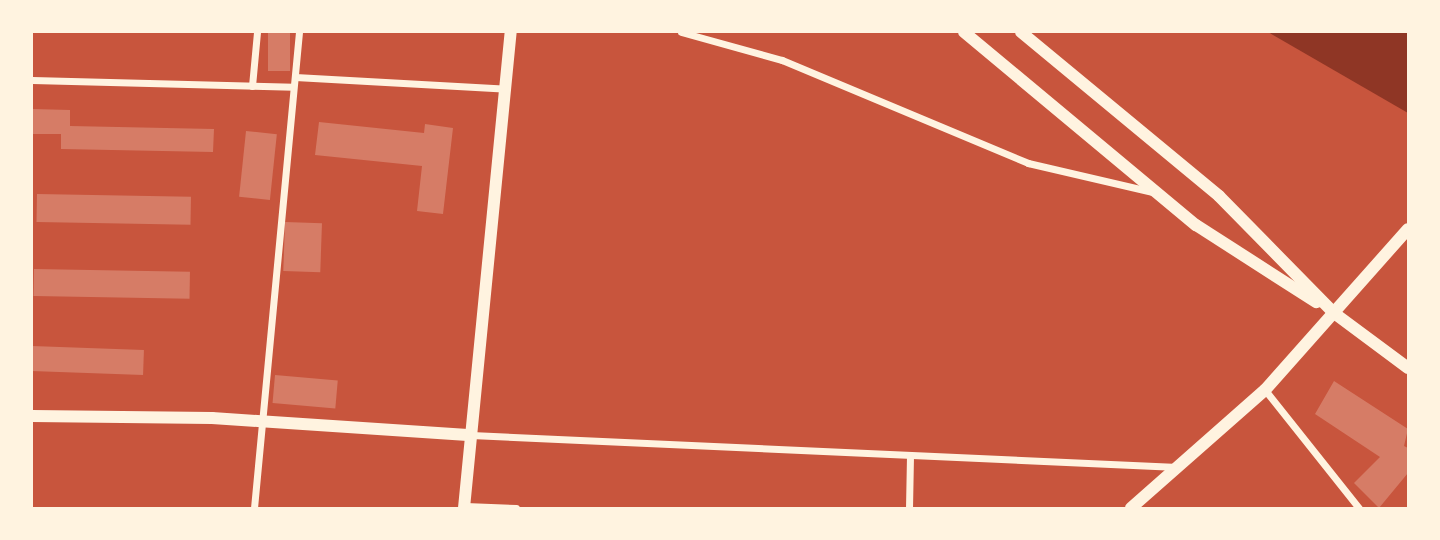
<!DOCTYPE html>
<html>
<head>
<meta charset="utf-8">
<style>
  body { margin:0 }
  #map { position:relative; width:1440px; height:540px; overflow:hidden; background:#c8553d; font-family:"IBM Plex Serif",serif }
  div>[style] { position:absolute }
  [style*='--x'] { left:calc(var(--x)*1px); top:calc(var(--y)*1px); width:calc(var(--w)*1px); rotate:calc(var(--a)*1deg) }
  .water>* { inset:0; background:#8f3625 }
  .building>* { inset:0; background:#d67c66; transform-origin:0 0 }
  .minor>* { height:7px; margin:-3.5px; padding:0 3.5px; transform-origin:3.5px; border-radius:3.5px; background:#fff3e0 }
  .tertiary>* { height:12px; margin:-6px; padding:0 6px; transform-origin:6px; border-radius:6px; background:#fff3e0 }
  span { translate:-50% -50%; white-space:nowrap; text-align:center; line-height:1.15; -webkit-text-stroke:7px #fff3e0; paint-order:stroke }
  .frame { position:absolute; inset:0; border:33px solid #fff3e0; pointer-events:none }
</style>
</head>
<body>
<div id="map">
  <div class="water">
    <i style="clip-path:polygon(1268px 32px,1408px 32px,1408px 113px)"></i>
  </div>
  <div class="building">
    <i style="left:268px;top:32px;width:22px;height:39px"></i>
    <i style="clip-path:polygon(32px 109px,70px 110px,70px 126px,214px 129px,213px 152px,61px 149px,61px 134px,32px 134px)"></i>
    <i style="clip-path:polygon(319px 122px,424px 133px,425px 124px,453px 128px,443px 214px,417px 211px,422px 166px,315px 155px)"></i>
    <i style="left:246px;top:131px;width:31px;height:66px;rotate:6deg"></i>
    <i style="left:37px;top:194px;width:154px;height:28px;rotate:1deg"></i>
    <i style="left:285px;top:222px;width:37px;height:49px;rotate:2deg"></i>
    <i style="left:34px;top:269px;width:156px;height:27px;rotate:1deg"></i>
    <i style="left:32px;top:346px;width:112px;height:25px;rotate:2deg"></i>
    <i style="left:275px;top:375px;width:63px;height:28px;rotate:5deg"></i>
    <i style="clip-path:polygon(1334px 381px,1408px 429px,1404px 446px,1408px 448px,1408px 473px,1379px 508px,1354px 483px,1380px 457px,1315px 414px)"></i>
  </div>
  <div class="minor">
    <i style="--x:681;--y:32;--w:105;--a:15.5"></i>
    <i style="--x:782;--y:60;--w:267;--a:22.7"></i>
    <i style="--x:1028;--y:163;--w:128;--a:13.1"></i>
    <i style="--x:295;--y:77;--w:212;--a:3.2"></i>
    <i style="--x:32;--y:80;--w:261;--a:1.5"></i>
    <i style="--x:252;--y:86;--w:54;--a:-84.7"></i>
    <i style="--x:1265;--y:390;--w:151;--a:51.5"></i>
    <i style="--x:471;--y:435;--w:707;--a:2.6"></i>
    <i style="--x:465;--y:506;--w:51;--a:2.2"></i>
    <i style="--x:254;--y:508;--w:478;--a:-84.6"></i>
    <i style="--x:909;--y:508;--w:52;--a:-88.9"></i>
  </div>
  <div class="tertiary">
    <i style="--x:964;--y:32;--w:302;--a:39.8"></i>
    <i style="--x:1196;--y:225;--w:143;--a:32.7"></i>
    <i style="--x:1021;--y:32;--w:257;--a:39.6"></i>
    <i style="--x:1219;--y:196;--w:164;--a:45.5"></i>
    <i style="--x:1334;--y:313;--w:92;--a:36.6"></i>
    <i style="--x:32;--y:416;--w:180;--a:0.6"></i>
    <i style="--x:212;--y:418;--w:260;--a:3.8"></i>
    <i style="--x:464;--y:508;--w:478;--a:-84.4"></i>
    <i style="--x:1131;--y:508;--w:179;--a:-41.4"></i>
    <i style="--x:1265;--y:390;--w:215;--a:-48.4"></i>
  </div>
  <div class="frame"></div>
</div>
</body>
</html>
